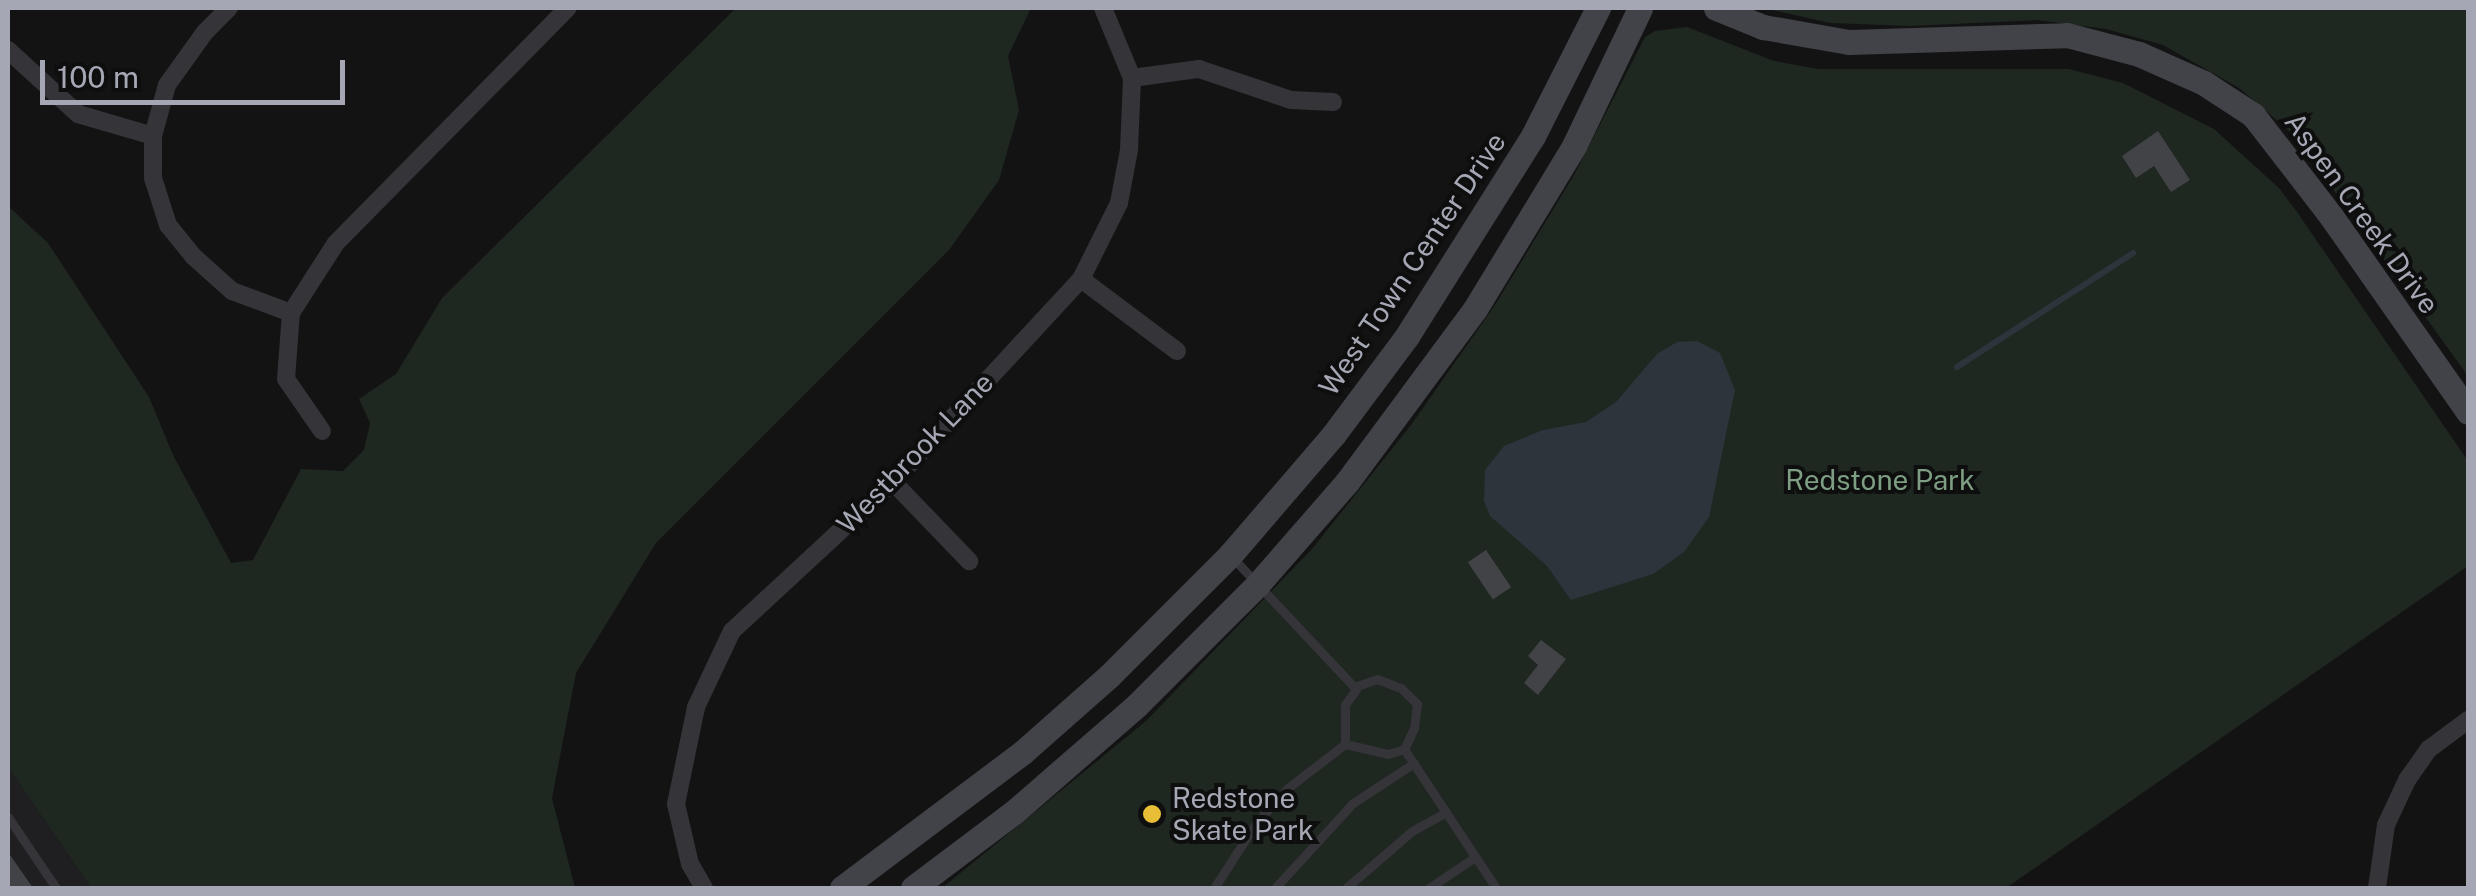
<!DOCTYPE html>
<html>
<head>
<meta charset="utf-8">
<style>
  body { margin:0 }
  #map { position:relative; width:2476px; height:896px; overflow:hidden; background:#131314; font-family:"Public Sans",sans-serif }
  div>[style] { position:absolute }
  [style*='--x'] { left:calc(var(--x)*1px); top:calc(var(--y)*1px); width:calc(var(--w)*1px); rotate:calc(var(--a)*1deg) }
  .built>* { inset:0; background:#1f1f21 }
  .green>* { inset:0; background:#1f2721 }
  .water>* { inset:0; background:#2d343c }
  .stream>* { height:6px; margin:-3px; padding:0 3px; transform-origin:3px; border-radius:3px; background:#2d343c }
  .building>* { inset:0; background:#424347; transform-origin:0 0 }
  .lane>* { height:9px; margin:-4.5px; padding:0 4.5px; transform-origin:4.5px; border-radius:4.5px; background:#343439 }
  .street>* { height:18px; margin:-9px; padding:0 9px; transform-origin:9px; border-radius:9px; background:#343439 }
  .secondary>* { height:25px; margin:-12.5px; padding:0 12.5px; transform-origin:12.5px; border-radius:12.5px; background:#424349 }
  .dots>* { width:28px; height:28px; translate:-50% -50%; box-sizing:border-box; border:5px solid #0e0e0f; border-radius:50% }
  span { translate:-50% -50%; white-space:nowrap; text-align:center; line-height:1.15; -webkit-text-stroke:8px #0e0e0f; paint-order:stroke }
  .street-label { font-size:28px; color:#a5a8b4 }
  .park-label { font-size:28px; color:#7d9e82 }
  .poi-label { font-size:28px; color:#a5a8b4 }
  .left { translate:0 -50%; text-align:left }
  .frame { position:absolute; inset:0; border:10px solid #a5a8b4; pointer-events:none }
  .scale { position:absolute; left:40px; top:60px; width:305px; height:45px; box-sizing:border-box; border:5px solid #a5a8b4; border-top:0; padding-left:12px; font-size:30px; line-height:35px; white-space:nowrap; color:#a5a8b4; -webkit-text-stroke:8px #0e0e0f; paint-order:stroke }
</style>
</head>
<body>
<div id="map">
  <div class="built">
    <i style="clip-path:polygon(8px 767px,91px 888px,8px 888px)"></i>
  </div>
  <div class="green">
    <i style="clip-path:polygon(736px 8px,1031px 8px,1008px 56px,1019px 110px,999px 180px,949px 250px,656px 543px,576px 673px,552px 798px,575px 888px,91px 888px,8px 767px,8px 206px,48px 243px,149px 397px,173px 455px,231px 563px,253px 560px,301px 469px,343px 471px,364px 450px,370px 423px,359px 399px,396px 374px,442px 298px)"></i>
    <i style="clip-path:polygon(1764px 8px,2468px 8px,2468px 376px,2294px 135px,2239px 88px,2163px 45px,2106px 29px,2037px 20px,1911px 26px,1830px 23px)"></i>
    <i style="clip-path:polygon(1687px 27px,1774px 61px,1818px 69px,2069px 69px,2123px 83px,2214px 129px,2279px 188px,2297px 212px,2468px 461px,2468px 566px,2006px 888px,942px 888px,1146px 721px,1312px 549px,1411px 425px,1495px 305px,1574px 175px,1645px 37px,1655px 31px)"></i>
  </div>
  <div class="water">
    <i style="clip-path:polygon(1697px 341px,1720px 353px,1735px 390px,1709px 517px,1684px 552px,1653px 574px,1571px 600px,1547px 566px,1490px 516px,1484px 501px,1485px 470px,1504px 446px,1543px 430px,1586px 422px,1616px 402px,1657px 354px,1677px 342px)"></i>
  </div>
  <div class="stream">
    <i style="--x:1957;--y:367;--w:210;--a:-32.9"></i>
  </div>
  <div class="building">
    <i style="clip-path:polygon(2158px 131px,2190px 180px,2171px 192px,2154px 166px,2136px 178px,2122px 156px)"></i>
    <i style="left:1486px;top:550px;width:45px;height:22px;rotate:56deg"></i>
    <i style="clip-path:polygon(1541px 640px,1566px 659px,1538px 695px,1524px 683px,1538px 665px,1528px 656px)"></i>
    <i style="clip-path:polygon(8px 852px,33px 888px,8px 888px)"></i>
  </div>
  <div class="lane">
    <i style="--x:1354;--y:687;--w:24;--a:-19"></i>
    <i style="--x:1377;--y:679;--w:26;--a:21"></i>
    <i style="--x:1401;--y:688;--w:23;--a:45"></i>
    <i style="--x:1417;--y:704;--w:24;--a:97"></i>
    <i style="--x:1414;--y:728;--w:23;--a:115"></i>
    <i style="--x:1404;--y:749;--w:167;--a:56.5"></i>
    <i style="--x:1345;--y:744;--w:44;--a:13.1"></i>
    <i style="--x:1388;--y:754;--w:17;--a:-17"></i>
    <i style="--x:8;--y:817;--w:86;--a:55.9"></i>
    <i style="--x:1214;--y:888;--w:77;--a:-57.1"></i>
    <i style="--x:1256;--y:823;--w:49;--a:-47.5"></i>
    <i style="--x:1289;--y:787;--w:71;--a:-37.5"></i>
    <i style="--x:1345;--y:744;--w:39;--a:-90"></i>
    <i style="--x:1345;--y:705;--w:19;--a:-55"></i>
    <i style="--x:1356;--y:689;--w:181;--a:-133.2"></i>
    <i style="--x:1275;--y:888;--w:115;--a:-47.5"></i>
    <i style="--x:1353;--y:803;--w:73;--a:-33.3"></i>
    <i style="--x:1346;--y:888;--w:87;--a:-40.8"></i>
    <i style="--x:1412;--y:831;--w:39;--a:-29"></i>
    <i style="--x:1429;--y:888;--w:55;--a:-34"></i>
  </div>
  <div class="street">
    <i style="--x:229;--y:8;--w:34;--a:135"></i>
    <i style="--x:205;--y:32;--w:65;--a:125.6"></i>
    <i style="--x:167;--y:85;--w:53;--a:105.4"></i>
    <i style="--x:153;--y:136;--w:42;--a:90"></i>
    <i style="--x:153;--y:178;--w:49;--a:72.3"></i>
    <i style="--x:168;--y:225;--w:40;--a:51"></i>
    <i style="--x:193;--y:256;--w:52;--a:41.9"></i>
    <i style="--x:232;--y:291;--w:63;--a:20.4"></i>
    <i style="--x:8;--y:50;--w:95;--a:42.4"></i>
    <i style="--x:78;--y:114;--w:78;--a:16.3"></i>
    <i style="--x:1132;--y:78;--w:68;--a:-7.7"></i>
    <i style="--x:1199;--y:69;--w:97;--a:18.6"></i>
    <i style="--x:1291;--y:100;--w:42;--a:2.7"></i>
    <i style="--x:1081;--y:279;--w:120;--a:36.9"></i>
    <i style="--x:322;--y:431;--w:63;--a:-124.7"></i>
    <i style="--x:286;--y:379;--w:66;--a:-85.7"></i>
    <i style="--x:291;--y:313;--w:83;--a:-57.3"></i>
    <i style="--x:336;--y:243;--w:330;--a:-45.4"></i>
    <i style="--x:893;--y:482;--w:110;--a:46.1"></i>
    <i style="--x:704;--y:888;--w:28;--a:-120"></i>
    <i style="--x:690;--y:864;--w:62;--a:-103.1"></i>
    <i style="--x:676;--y:804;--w:99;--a:-78.3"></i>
    <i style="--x:696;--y:707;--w:84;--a:-64.7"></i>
    <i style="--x:732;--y:631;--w:219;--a:-42.8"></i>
    <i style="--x:893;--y:482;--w:277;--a:-47.2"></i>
    <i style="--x:1081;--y:279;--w:85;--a:-63.4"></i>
    <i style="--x:1119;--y:203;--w:54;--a:-79.3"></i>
    <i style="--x:1129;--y:150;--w:72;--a:-87.6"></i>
    <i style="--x:1132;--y:78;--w:76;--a:-112.5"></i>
    <i style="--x:2377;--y:888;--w:64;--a:-81.9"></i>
    <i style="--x:2386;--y:825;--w:50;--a:-65"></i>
    <i style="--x:2407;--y:780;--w:38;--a:-55"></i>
    <i style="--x:2429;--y:749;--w:49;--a:-36.6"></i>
  </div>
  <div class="secondary">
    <i style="--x:1716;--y:8;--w:51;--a:22"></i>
    <i style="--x:1763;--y:27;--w:87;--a:9.9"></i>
    <i style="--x:1849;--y:42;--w:218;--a:-1.8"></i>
    <i style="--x:2067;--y:35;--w:74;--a:14.8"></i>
    <i style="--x:2139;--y:54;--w:71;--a:24"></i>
    <i style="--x:2204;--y:83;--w:59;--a:33.1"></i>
    <i style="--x:2253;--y:115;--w:128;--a:52.3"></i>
    <i style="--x:2331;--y:216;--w:239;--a:55"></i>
    <i style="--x:842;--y:888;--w:226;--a:-36.9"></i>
    <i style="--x:1023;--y:752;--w:115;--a:-41.5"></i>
    <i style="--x:1109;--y:676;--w:171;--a:-45"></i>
    <i style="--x:1230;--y:555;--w:160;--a:-49.3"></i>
    <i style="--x:1334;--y:434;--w:122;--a:-53.3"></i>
    <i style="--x:1407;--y:336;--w:236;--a:-57.8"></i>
    <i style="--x:1533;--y:136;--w:144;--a:-63.1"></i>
    <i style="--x:913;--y:888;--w:126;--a:-37"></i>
    <i style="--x:1014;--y:812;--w:163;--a:-41"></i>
    <i style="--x:1137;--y:705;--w:171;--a:-45"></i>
    <i style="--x:1258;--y:584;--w:135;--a:-48.9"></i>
    <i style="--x:1347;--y:482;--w:215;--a:-53.5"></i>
    <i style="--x:1475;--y:309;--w:191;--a:-58.7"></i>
    <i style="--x:1574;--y:146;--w:153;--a:-64.4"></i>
  </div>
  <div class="dots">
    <i style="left:1152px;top:814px;background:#e8be37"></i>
  </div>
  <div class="street-label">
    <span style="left:2362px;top:213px;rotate:54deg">Aspen Creek Drive</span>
    <span style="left:1412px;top:264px;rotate:-56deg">West Town Center Drive</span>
    <span style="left:915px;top:453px;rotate:-46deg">Westbrook Lane</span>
  </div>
  <div class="park-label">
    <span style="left:1880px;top:480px">Redstone Park</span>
  </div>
  <div class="poi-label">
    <span class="left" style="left:1172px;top:814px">Redstone<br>Skate Park</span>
  </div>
  <div class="frame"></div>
  <div class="scale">100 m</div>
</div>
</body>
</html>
